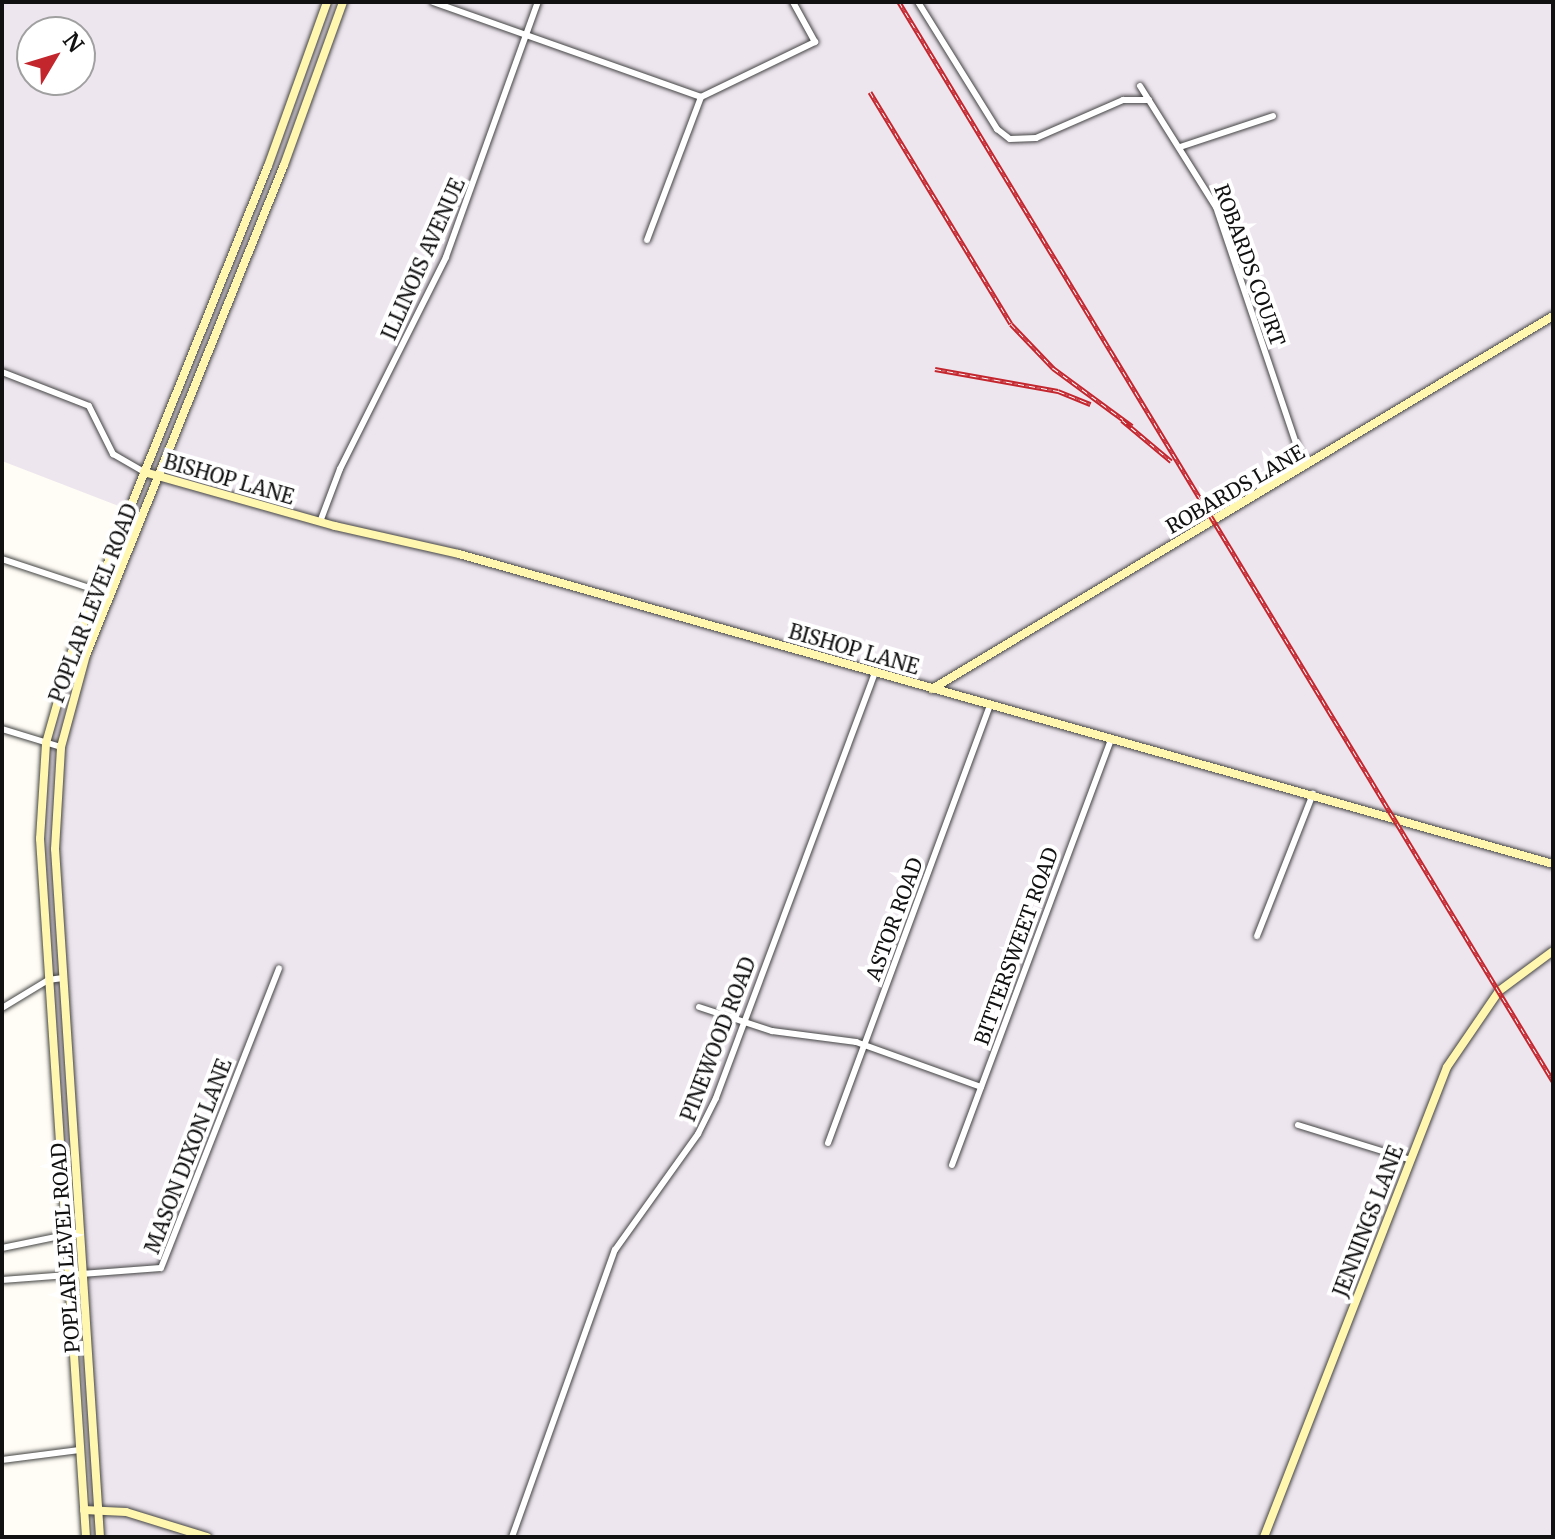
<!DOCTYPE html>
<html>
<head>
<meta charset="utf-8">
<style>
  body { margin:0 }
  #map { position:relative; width:1555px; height:1539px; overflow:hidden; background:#fffdf5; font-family:Merriweather,serif }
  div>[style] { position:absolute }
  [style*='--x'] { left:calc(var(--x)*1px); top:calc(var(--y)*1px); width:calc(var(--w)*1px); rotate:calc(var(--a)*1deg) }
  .industrial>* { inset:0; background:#eee6ef }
  .roads { filter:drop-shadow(0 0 2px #444) drop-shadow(0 0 2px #444) }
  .street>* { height:6px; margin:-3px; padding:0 3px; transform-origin:3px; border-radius:3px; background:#fff }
  .secondary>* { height:8px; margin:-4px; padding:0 4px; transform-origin:4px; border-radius:4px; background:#fff6b0 }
  .rail>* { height:5px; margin-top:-2.5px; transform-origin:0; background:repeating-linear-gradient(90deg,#fff 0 6px,#c4262e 0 12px); box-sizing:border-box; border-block:2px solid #c4262e }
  span { translate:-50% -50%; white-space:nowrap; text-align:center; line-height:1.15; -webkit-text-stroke:8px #fff; paint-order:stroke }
  .street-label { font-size:20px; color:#111 }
  .frame { position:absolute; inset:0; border:4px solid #111; pointer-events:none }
  .north { position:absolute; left:16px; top:16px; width:80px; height:80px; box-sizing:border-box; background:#fff; border:2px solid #a0a0a0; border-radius:50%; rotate:52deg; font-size:22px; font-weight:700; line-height:32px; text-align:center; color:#111 }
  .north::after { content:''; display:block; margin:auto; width:28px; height:36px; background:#c4262e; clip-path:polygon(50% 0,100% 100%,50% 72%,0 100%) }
</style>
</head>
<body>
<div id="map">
  <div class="industrial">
    <i style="clip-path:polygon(evenodd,2px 2px,1553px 2px,1553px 1537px,93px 1537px,78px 1327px,68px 1273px,40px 839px,46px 743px,64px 672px,129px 510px,2px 461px,2px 2px,32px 32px,80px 32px,80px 80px,32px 80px,32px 32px)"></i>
  </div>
  <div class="roads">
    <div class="street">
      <i style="--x:433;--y:2;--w:284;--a:19.5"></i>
      <i style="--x:918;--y:2;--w:150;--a:58.1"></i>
      <i style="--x:997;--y:129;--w:16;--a:38"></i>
      <i style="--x:1010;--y:139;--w:26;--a:-2"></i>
      <i style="--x:1036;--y:138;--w:95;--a:-23.6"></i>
      <i style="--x:1123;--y:100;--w:26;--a:0"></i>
      <i style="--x:1140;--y:86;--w:143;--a:57.9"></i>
      <i style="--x:1216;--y:207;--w:274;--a:71.3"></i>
      <i style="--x:1180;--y:147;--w:98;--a:-18.4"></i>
      <i style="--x:647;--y:240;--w:153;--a:-69.3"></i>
      <i style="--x:701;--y:97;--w:127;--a:-25.8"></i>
      <i style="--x:815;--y:42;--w:46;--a:-118.8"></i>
      <i style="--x:2;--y:372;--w:93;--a:21.3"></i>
      <i style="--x:89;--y:406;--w:54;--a:63.4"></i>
      <i style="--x:113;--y:454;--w:36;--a:30"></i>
      <i style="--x:320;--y:522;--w:57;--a:-69.3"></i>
      <i style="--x:340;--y:469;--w:237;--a:-63.4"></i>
      <i style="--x:446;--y:257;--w:271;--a:-70.2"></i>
      <i style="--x:2;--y:559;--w:114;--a:18.4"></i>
      <i style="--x:2;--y:729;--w:62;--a:17"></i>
      <i style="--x:1257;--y:936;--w:153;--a:-68.5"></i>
      <i style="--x:699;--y:1007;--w:77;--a:18.2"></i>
      <i style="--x:772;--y:1031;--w:85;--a:7.5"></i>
      <i style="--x:856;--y:1042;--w:133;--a:19.8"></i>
      <i style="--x:2;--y:1008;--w:54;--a:-31.3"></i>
      <i style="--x:48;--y:980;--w:15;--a:-8"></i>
      <i style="--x:1298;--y:1125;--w:115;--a:17.2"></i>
      <i style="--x:828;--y:1143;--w:466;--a:-69.7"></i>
      <i style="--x:952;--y:1165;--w:455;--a:-69.5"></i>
      <i style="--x:2;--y:1248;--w:80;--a:-11.6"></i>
      <i style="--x:2;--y:1280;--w:159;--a:-4.3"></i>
      <i style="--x:161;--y:1268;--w:322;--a:-68.5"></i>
      <i style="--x:2;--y:1460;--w:78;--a:-7.4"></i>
      <i style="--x:512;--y:1537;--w:305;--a:-70.3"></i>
      <i style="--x:615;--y:1250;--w:143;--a:-54.4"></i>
      <i style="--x:698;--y:1134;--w:40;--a:-63.4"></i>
      <i style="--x:716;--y:1098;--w:455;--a:-69.5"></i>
    </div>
    <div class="secondary">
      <i style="--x:144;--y:472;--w:198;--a:15.8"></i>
      <i style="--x:335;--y:526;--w:127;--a:12.7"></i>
      <i style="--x:459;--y:554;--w:1137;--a:15.82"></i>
      <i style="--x:932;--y:689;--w:724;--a:-30.99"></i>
      <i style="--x:84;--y:1510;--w:42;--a:2.7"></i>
      <i style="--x:126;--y:1512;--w:85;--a:17.2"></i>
      <i style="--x:86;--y:1537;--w:700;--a:-93.77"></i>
      <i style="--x:40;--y:839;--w:96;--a:-86.4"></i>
      <i style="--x:46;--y:743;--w:95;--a:-74.1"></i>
      <i style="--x:72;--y:652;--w:524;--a:-68.04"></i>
      <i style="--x:268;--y:166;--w:174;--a:-70.2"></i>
      <i style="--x:100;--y:1537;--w:689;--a:-93.74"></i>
      <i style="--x:55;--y:849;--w:102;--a:-86.6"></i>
      <i style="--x:61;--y:747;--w:95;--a:-74.8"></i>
      <i style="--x:86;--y:655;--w:528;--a:-68"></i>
      <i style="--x:284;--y:165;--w:173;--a:-70.1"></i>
      <i style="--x:1264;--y:1537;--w:504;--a:-68.73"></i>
      <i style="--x:1447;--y:1067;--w:92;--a:-55.6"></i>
      <i style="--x:1499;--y:991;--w:67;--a:-36.5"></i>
    </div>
  </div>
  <div class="rail">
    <i style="--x:899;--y:2;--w:1262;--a:58.78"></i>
    <i style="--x:870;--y:92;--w:271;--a:58.7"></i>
    <i style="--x:1011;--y:324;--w:61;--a:46.3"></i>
    <i style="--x:1053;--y:368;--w:98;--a:36.3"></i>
    <i style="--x:935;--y:369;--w:125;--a:10.1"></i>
    <i style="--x:1058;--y:391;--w:35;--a:22"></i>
    <i style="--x:1122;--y:420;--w:64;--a:39.9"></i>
  </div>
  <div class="street-label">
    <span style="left:423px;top:259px;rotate:-66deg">ILLINOIS AVENUE</span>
    <span style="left:1250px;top:265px;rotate:70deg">ROBARDS COURT</span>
    <span style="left:229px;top:479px;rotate:16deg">BISHOP LANE</span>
    <span style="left:1235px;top:489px;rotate:-30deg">ROBARDS LANE</span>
    <span style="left:93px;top:603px;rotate:-69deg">POPLAR LEVEL ROAD</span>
    <span style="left:854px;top:649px;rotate:16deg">BISHOP LANE</span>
    <span style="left:894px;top:919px;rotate:-70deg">ASTOR ROAD</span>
    <span style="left:1016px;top:946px;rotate:-70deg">BITTERSWEET ROAD</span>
    <span style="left:718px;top:1039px;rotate:-69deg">PINEWOOD ROAD</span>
    <span style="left:188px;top:1156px;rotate:-69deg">MASON DIXON LANE</span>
    <span style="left:1368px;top:1221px;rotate:-69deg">JENNINGS LANE</span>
    <span style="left:65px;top:1248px;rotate:-94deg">POPLAR LEVEL ROAD</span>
  </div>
  <div class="frame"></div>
  <div class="north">N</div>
</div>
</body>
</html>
